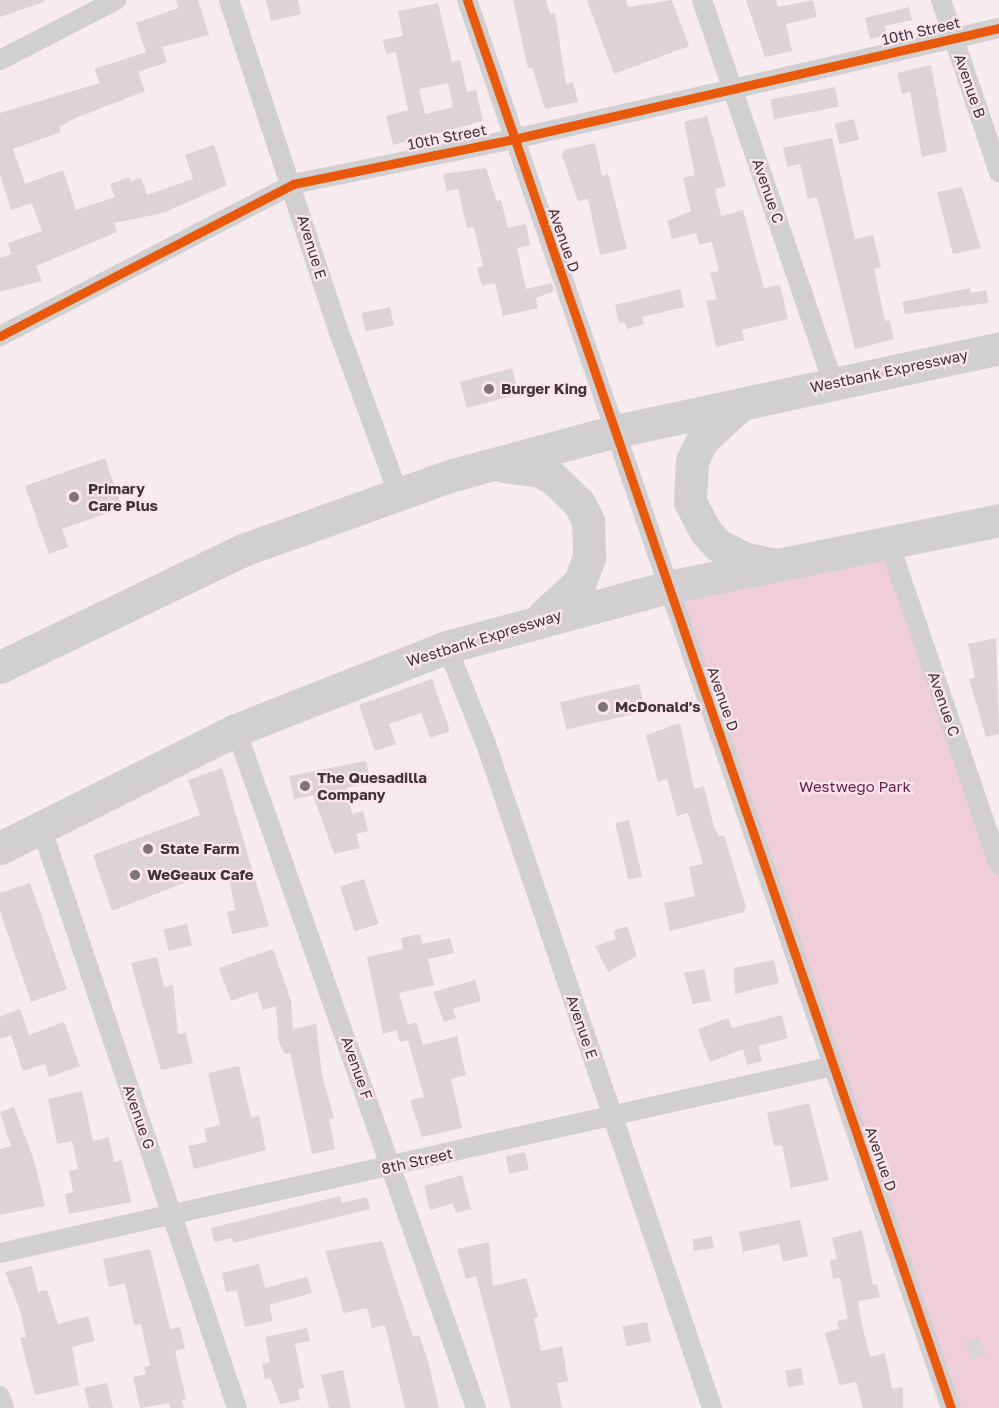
<!DOCTYPE html>
<html>
<head>
<meta charset="utf-8">
<style>
  body { margin:0 }
  #map { position:relative; width:999px; height:1408px; overflow:hidden; background:#f7ebef; font-family:"Golos Text",sans-serif }
  div>[style] { position:absolute }
  [style*='--x'] { left:calc(var(--x)*1px); top:calc(var(--y)*1px); width:calc(var(--w)*1px); rotate:calc(var(--a)*1deg) }
  .green>* { inset:0; background:#efceda }
  .building>* { inset:0; background:#ddd2d6; transform-origin:0 0 }
  .street>* { height:20px; margin:-10px; padding:0 10px; transform-origin:10px; border-radius:10px; background:#d2cfd0 }
  .highway>* { height:33px; margin:-16.5px; padding:0 16.5px; transform-origin:16.5px; border-radius:16.5px; background:#d2cfd0 }
  .cycleway>* { height:9px; margin:-4.5px; padding:0 4.5px; transform-origin:4.5px; border-radius:4.5px; background:#e8590c }
  .dots>* { width:16px; height:16px; translate:-50% -50%; box-sizing:border-box; border:3px solid #fde5ed; border-radius:50% }
  span { translate:-50% -50%; white-space:nowrap; text-align:center; line-height:1.15; -webkit-text-stroke:4.5px #fde5ed; paint-order:stroke }
  .street-label { font-size:15px; color:#3f3438 }
  .poi-label { font-size:15px; color:#3f3438; font-weight:700 }
  .left { translate:0 -50%; text-align:left }
  .park-label { font-size:15px; color:#6a1e42 }
</style>
</head>
<body>
<div id="map">
  <div class="green">
    <i style="clip-path:polygon(889px 543px,999px 865px,999px 1408px,951px 1408px,668px 587px)"></i>
  </div>
  <div class="building">
    <i style="clip-path:polygon(0 0,44px 0,44px 2px,0 17px)"></i>
    <i style="clip-path:polygon(176px 0,198px 0,209px 35px,162px 47px,167px 62px,138px 72px,145px 91px,76px 118px,59px 127px,61px 132px,13px 149px,25px 184px,63px 170px,76px 210px,115px 197px,110px 184px,130px 177px,131px 181px,141px 178px,147px 195px,193px 179px,185px 155px,214px 145px,227px 185px,163px 213px,114px 223px,117px 232px,36px 266px,42px 281px,0 292px,0 258px,11px 254px,8px 243px,42px 231px,32px 203px,11px 210px,0 175px,0 113px,100px 83px,94px 69px,146px 52px,136px 23px,178px 8px)"></i>
    <i style="clip-path:polygon(266px 0,298px 0,301px 14px,271px 21px)"></i>
    <i style="clip-path:polygon(513px 0,546px 0,550px 14px,555px 13px,566px 84px,573px 82px,578px 102px,545px 109px,532px 67px,528px 68px)"></i>
    <i style="clip-path:polygon(587px 0,626px 0,628px 7px,672px 0,689px 46px,614px 74px)"></i>
    <i style="clip-path:polygon(746px 0,776px 0,778px 7px,813px 0,817px 17px,786px 24px,792px 51px,765px 57px)"></i>
    <i style="clip-path:polygon(evenodd,438px 3px,452px 62px,460px 60px,467px 92px,476px 90px,483px 121px,393px 145px,386px 116px,408px 110px,396px 52px,386px 54px,383px 40px,403px 36px,398px 11px,438px 3px,448px 83px,453px 107px,425px 114px,419px 89px,448px 83px)"></i>
    <i style="clip-path:polygon(909px 7px,912px 20px,885px 26px,887px 35px,870px 39px,865px 18px)"></i>
    <i style="clip-path:polygon(931px 65px,947px 151px,922px 157px,910px 92px,902px 94px,897px 73px)"></i>
    <i style="left:835px;top:87px;width:20px;height:66px;rotate:79deg"></i>
    <i style="clip-path:polygon(707px 116px,726px 186px,715px 189px,721px 216px,743px 210px,764px 288px,780px 285px,788px 319px,742px 330px,744px 340px,716px 347px,706px 301px,717px 299px,710px 273px,719px 271px,712px 242px,699px 245px,696px 233px,672px 239px,667px 221px,691px 211px,683px 178px,695px 175px,684px 122px)"></i>
    <i style="left:854px;top:119px;width:21px;height:20px;rotate:76deg"></i>
    <i style="clip-path:polygon(832px 138px,855px 239px,873px 235px,881px 267px,874px 269px,885px 321px,890px 320px,894px 339px,855px 349px,817px 197px,808px 199px,800px 164px,787px 167px,783px 148px)"></i>
    <i style="clip-path:polygon(595px 143px,602px 176px,608px 174px,627px 249px,600px 255px,588px 199px,578px 201px,562px 156px,564px 150px)"></i>
    <i style="clip-path:polygon(486px 168px,497px 201px,501px 200px,508px 228px,526px 224px,530px 245px,517px 248px,526px 289px,552px 283px,554px 291px,536px 298px,538px 308px,503px 316px,495px 283px,482px 286px,477px 268px,483px 266px,474px 227px,467px 228px,458px 189px,447px 191px,443px 174px)"></i>
    <i style="clip-path:polygon(962px 187px,981px 248px,953px 254px,937px 192px)"></i>
    <i style="clip-path:polygon(970px 288px,971px 293px,986px 290px,988px 303px,905px 314px,902px 302px)"></i>
    <i style="clip-path:polygon(680px 289px,684px 307px,642px 317px,644px 324px,627px 329px,625px 322px,619px 323px,615px 305px)"></i>
    <i style="left:390px;top:307px;width:19px;height:29px;rotate:78deg"></i>
    <i style="left:512px;top:368px;width:27px;height:54px;rotate:75deg"></i>
    <i style="clip-path:polygon(105px 458px,122px 508px,62px 529px,68px 547px,49px 554px,25px 486px)"></i>
    <i style="clip-path:polygon(996px 638px,999px 734px,986px 737px,969px 679px,975px 678px,968px 644px)"></i>
    <i style="clip-path:polygon(432px 679px,450px 731px,430px 738px,421px 713px,389px 724px,396px 744px,375px 751px,359px 705px)"></i>
    <i style="left:639px;top:684px;width:28px;height:81px;rotate:77deg"></i>
    <i style="clip-path:polygon(680px 723px,694px 789px,704px 786px,714px 826px,719px 836px,724px 835px,746px 907px,744px 912px,670px 931px,664px 903px,695px 896px,689px 867px,703px 864px,688px 813px,677px 816px,667px 779px,658px 782px,646px 735px)"></i>
    <i style="clip-path:polygon(366px 761px,371px 783px,346px 788px,352px 814px,363px 811px,368px 831px,356px 834px,360px 848px,334px 854px,313px 795px,294px 799px,289px 776px)"></i>
    <i style="clip-path:polygon(222px 768px,269px 926px,232px 934px,227px 912px,235px 910px,229px 878px,224px 879px,220px 869px,112px 911px,93px 855px,200px 815px,188px 780px)"></i>
    <i style="left:629px;top:820px;width:58px;height:14px;rotate:77deg"></i>
    <i style="left:364px;top:879px;width:47px;height:25px;rotate:72deg"></i>
    <i style="clip-path:polygon(30px 883px,67px 989px,31px 1002px,0 911px,0 893px)"></i>
    <i style="left:187px;top:924px;width:22px;height:24px;rotate:77deg"></i>
    <i style="clip-path:polygon(627px 926px,637px 956px,608px 972px,595px 946px,616px 939px,613px 931px)"></i>
    <i style="clip-path:polygon(420px 934px,422px 944px,450px 938px,454px 953px,428px 959px,434px 985px,399px 993px,408px 1025px,416px 1022px,423px 1045px,457px 1036px,466px 1075px,451px 1079px,462px 1128px,422px 1137px,410px 1100px,424px 1097px,408px 1040px,400px 1042px,397px 1030px,383px 1034px,367px 957px,403px 949px,401px 938px)"></i>
    <i style="clip-path:polygon(273px 949px,291px 1001px,293px 1029px,316px 1024px,322px 1075px,334px 1118px,329px 1119px,335px 1149px,312px 1154px,290px 1053px,285px 1054px,279px 1043px,276px 1006px,263px 1010px,257px 992px,231px 1001px,219px 968px)"></i>
    <i style="clip-path:polygon(157px 957px,164px 987px,173px 985px,178px 1034px,186px 1033px,193px 1063px,161px 1070px,131px 963px)"></i>
    <i style="clip-path:polygon(774px 960px,779px 983px,735px 994px,734px 968px)"></i>
    <i style="clip-path:polygon(704px 969px,711px 1001px,693px 1004px,684px 973px)"></i>
    <i style="clip-path:polygon(475px 980px,481px 1001px,453px 1009px,456px 1018px,444px 1022px,433px 992px)"></i>
    <i style="clip-path:polygon(20px 1009px,29px 1035px,64px 1022px,80px 1066px,49px 1077px,45px 1064px,23px 1071px,11px 1035px,0 1039px,0 1017px)"></i>
    <i style="clip-path:polygon(782px 1015px,788px 1038px,758px 1046px,762px 1061px,747px 1065px,743px 1049px,710px 1062px,698px 1029px,728px 1018px,732px 1028px)"></i>
    <i style="clip-path:polygon(239px 1066px,251px 1118px,259px 1116px,266px 1150px,194px 1169px,188px 1146px,207px 1142px,204px 1129px,220px 1125px,208px 1073px)"></i>
    <i style="clip-path:polygon(82px 1091px,93px 1141px,109px 1137px,114px 1162px,122px 1160px,131px 1202px,69px 1214px,65px 1194px,73px 1192px,69px 1171px,78px 1169px,72px 1141px,57px 1144px,48px 1099px)"></i>
    <i style="clip-path:polygon(809px 1103px,829px 1180px,791px 1188px,782px 1145px,774px 1146px,767px 1113px)"></i>
    <i style="clip-path:polygon(14px 1107px,34px 1160px,45px 1206px,0 1215px,0 1149px,11px 1146px,0 1112px)"></i>
    <i style="left:525px;top:1152px;width:18px;height:20px;rotate:77deg"></i>
    <i style="clip-path:polygon(462px 1175px,471px 1209px,456px 1213px,453px 1203px,430px 1210px,424px 1186px)"></i>
    <i style="clip-path:polygon(340px 1196px,342px 1203px,367px 1197px,370px 1209px,233px 1243px,232px 1238px,214px 1242px,211px 1228px)"></i>
    <i style="clip-path:polygon(800px 1220px,808px 1256px,783px 1262px,779px 1244px,743px 1252px,739px 1232px)"></i>
    <i style="clip-path:polygon(862px 1230px,873px 1285px,877px 1284px,880px 1297px,858px 1301px,862px 1325px,870px 1357px,885px 1353px,892px 1389px,903px 1387px,903px 1408px,863px 1408px,856px 1382px,840px 1385px,830px 1352px,825px 1333px,839px 1329px,837px 1321px,848px 1319px,840px 1278px,833px 1279px,830px 1260px,837px 1259px,832px 1238px)"></i>
    <i style="left:712px;top:1236px;width:12px;height:20px;rotate:81deg"></i>
    <i style="clip-path:polygon(382px 1241px,413px 1337px,419px 1335px,428px 1361px,439px 1408px,405px 1408px,385px 1325px,372px 1328px,367px 1308px,344px 1313px,325px 1251px)"></i>
    <i style="clip-path:polygon(489px 1242px,493px 1286px,526px 1278px,538px 1317px,534px 1318px,541px 1351px,562px 1346px,568px 1381px,557px 1383px,562px 1408px,511px 1408px,476px 1276px,466px 1279px,457px 1249px)"></i>
    <i style="clip-path:polygon(150px 1249px,170px 1329px,180px 1327px,185px 1348px,175px 1351px,186px 1399px,182px 1400px,184px 1408px,170px 1408px,169px 1403px,140px 1408px,133px 1377px,146px 1374px,144px 1367px,150px 1366px,141px 1324px,134px 1325px,125px 1283px,109px 1287px,103px 1259px)"></i>
    <i style="clip-path:polygon(259px 1264px,265px 1288px,307px 1277px,312px 1293px,269px 1305px,273px 1321px,245px 1327px,237px 1290px,226px 1292px,222px 1273px)"></i>
    <i style="clip-path:polygon(32px 1266px,38px 1292px,47px 1290px,58px 1324px,88px 1316px,95px 1341px,72px 1347px,79px 1385px,35px 1395px,20px 1338px,26px 1337px,20px 1310px,5px 1272px)"></i>
    <i style="left:647px;top:1322px;width:20px;height:25px;rotate:79deg"></i>
    <i style="clip-path:polygon(307px 1328px,310px 1341px,295px 1344px,304px 1388px,298px 1389px,300px 1400px,280px 1404px,270px 1378px,265px 1379px,262px 1364px,270px 1362px,265px 1337px)"></i>
    <i style="left:979px;top:1337px;width:19px;height:15px;rotate:69deg"></i>
    <i style="left:801px;top:1368px;width:17px;height:16px;rotate:80deg"></i>
    <i style="clip-path:polygon(343px 1370px,351px 1408px,329px 1408px,321px 1375px)"></i>
    <i style="clip-path:polygon(107px 1383px,113px 1408px,89px 1408px,84px 1388px)"></i>
  </div>
  <div class="street">
    <i style="--x:229;--y:0;--w:353;--a:71.7"></i>
    <i style="--x:340;--y:335;--w:168;--a:69.8"></i>
    <i style="--x:467;--y:0;--w:1489;--a:71.03"></i>
    <i style="--x:702;--y:0;--w:405;--a:71.1"></i>
    <i style="--x:941;--y:0;--w:182;--a:71.4"></i>
    <i style="--x:0;--y:60;--w:131;--a:-27.3"></i>
    <i style="--x:0;--y:336;--w:330;--a:-27.4"></i>
    <i style="--x:293;--y:184;--w:226;--a:-11.5"></i>
    <i style="--x:514;--y:139;--w:498;--a:-12.9"></i>
    <i style="--x:889;--y:543;--w:340;--a:71.1"></i>
    <i style="--x:447;--y:647;--w:105;--a:68.1"></i>
    <i style="--x:486;--y:744;--w:701;--a:71.2"></i>
    <i style="--x:236;--y:730;--w:719;--a:70.51"></i>
    <i style="--x:41;--y:827;--w:613;--a:71.36"></i>
    <i style="--x:0;--y:1253;--w:854;--a:-12.65"></i>
    <i style="--x:0;--y:1396;--w:13;--a:72"></i>
  </div>
  <div class="highway">
    <i style="--x:739;--y:406;--w:50;--a:137.4"></i>
    <i style="--x:702;--y:440;--w:23;--a:115"></i>
    <i style="--x:692;--y:461;--w:41;--a:92.8"></i>
    <i style="--x:690;--y:502;--w:34;--a:62"></i>
    <i style="--x:706;--y:532;--w:18;--a:47"></i>
    <i style="--x:718;--y:545;--w:31;--a:27"></i>
    <i style="--x:746;--y:559;--w:26;--a:11"></i>
    <i style="--x:503;--y:466;--w:34;--a:7"></i>
    <i style="--x:537;--y:470;--w:19;--a:28"></i>
    <i style="--x:554;--y:479;--w:35;--a:44"></i>
    <i style="--x:579;--y:503;--w:20;--a:63"></i>
    <i style="--x:588;--y:521;--w:36;--a:88"></i>
    <i style="--x:589;--y:557;--w:27;--a:110"></i>
    <i style="--x:580;--y:582;--w:49;--a:137.5"></i>
    <i style="--x:0;--y:667;--w:270;--a:-25.7"></i>
    <i style="--x:243;--y:550;--w:223;--a:-19.7"></i>
    <i style="--x:453;--y:475;--w:165;--a:-15.1"></i>
    <i style="--x:612;--y:432;--w:396;--a:-12.2"></i>
    <i style="--x:0;--y:848;--w:264;--a:-26.6"></i>
    <i style="--x:236;--y:730;--w:227;--a:-21.5"></i>
    <i style="--x:447;--y:647;--w:229;--a:-15.2"></i>
    <i style="--x:668;--y:587;--w:338;--a:-11.4"></i>
  </div>
  <div class="cycleway">
    <i style="--x:467;--y:0;--w:1489;--a:71.03"></i>
    <i style="--x:0;--y:336;--w:330;--a:-27.4"></i>
    <i style="--x:293;--y:184;--w:226;--a:-11.5"></i>
    <i style="--x:514;--y:139;--w:498;--a:-12.9"></i>
  </div>
  <div class="dots">
    <i style="left:489px;top:389px;background:#7f7478"></i>
    <i style="left:74px;top:497px;background:#7f7478"></i>
    <i style="left:603px;top:707px;background:#7f7478"></i>
    <i style="left:305px;top:786px;background:#7f7478"></i>
    <i style="left:148px;top:849px;background:#7f7478"></i>
    <i style="left:135px;top:875px;background:#7f7478"></i>
  </div>
  <div class="street-label">
    <span style="left:921px;top:31px;rotate:-13deg">10th Street</span>
    <span style="left:970px;top:86px;rotate:71deg">Avenue B</span>
    <span style="left:447px;top:137px;rotate:-11deg">10th Street</span>
    <span style="left:768px;top:191px;rotate:71deg">Avenue C</span>
    <span style="left:564px;top:240px;rotate:71deg">Avenue D</span>
    <span style="left:312px;top:247px;rotate:73deg">Avenue E</span>
    <span style="left:889px;top:371px;rotate:-12deg">Westbank Expressway</span>
    <span style="left:484px;top:638px;rotate:-17deg">Westbank Expressway</span>
    <span style="left:723px;top:699px;rotate:71deg">Avenue D</span>
    <span style="left:944px;top:704px;rotate:71deg">Avenue C</span>
    <span style="left:582px;top:1027px;rotate:71deg">Avenue E</span>
    <span style="left:357px;top:1068px;rotate:71deg">Avenue F</span>
    <span style="left:139px;top:1117px;rotate:71deg">Avenue G</span>
    <span style="left:881px;top:1159px;rotate:71deg">Avenue D</span>
    <span style="left:417px;top:1161px;rotate:-13deg">8th Street</span>
  </div>
  <div class="poi-label">
    <span class="left" style="left:501px;top:389px">Burger King</span>
    <span class="left" style="left:88px;top:497px">Primary<br>Care Plus</span>
    <span class="left" style="left:615px;top:707px">McDonald's</span>
    <span class="left" style="left:317px;top:786px">The Quesadilla<br>Company</span>
    <span class="left" style="left:160px;top:849px">State Farm</span>
    <span class="left" style="left:147px;top:875px">WeGeaux Cafe</span>
  </div>
  <div class="park-label">
    <span style="left:855px;top:787px">Westwego Park</span>
  </div>
</div>
</body>
</html>
